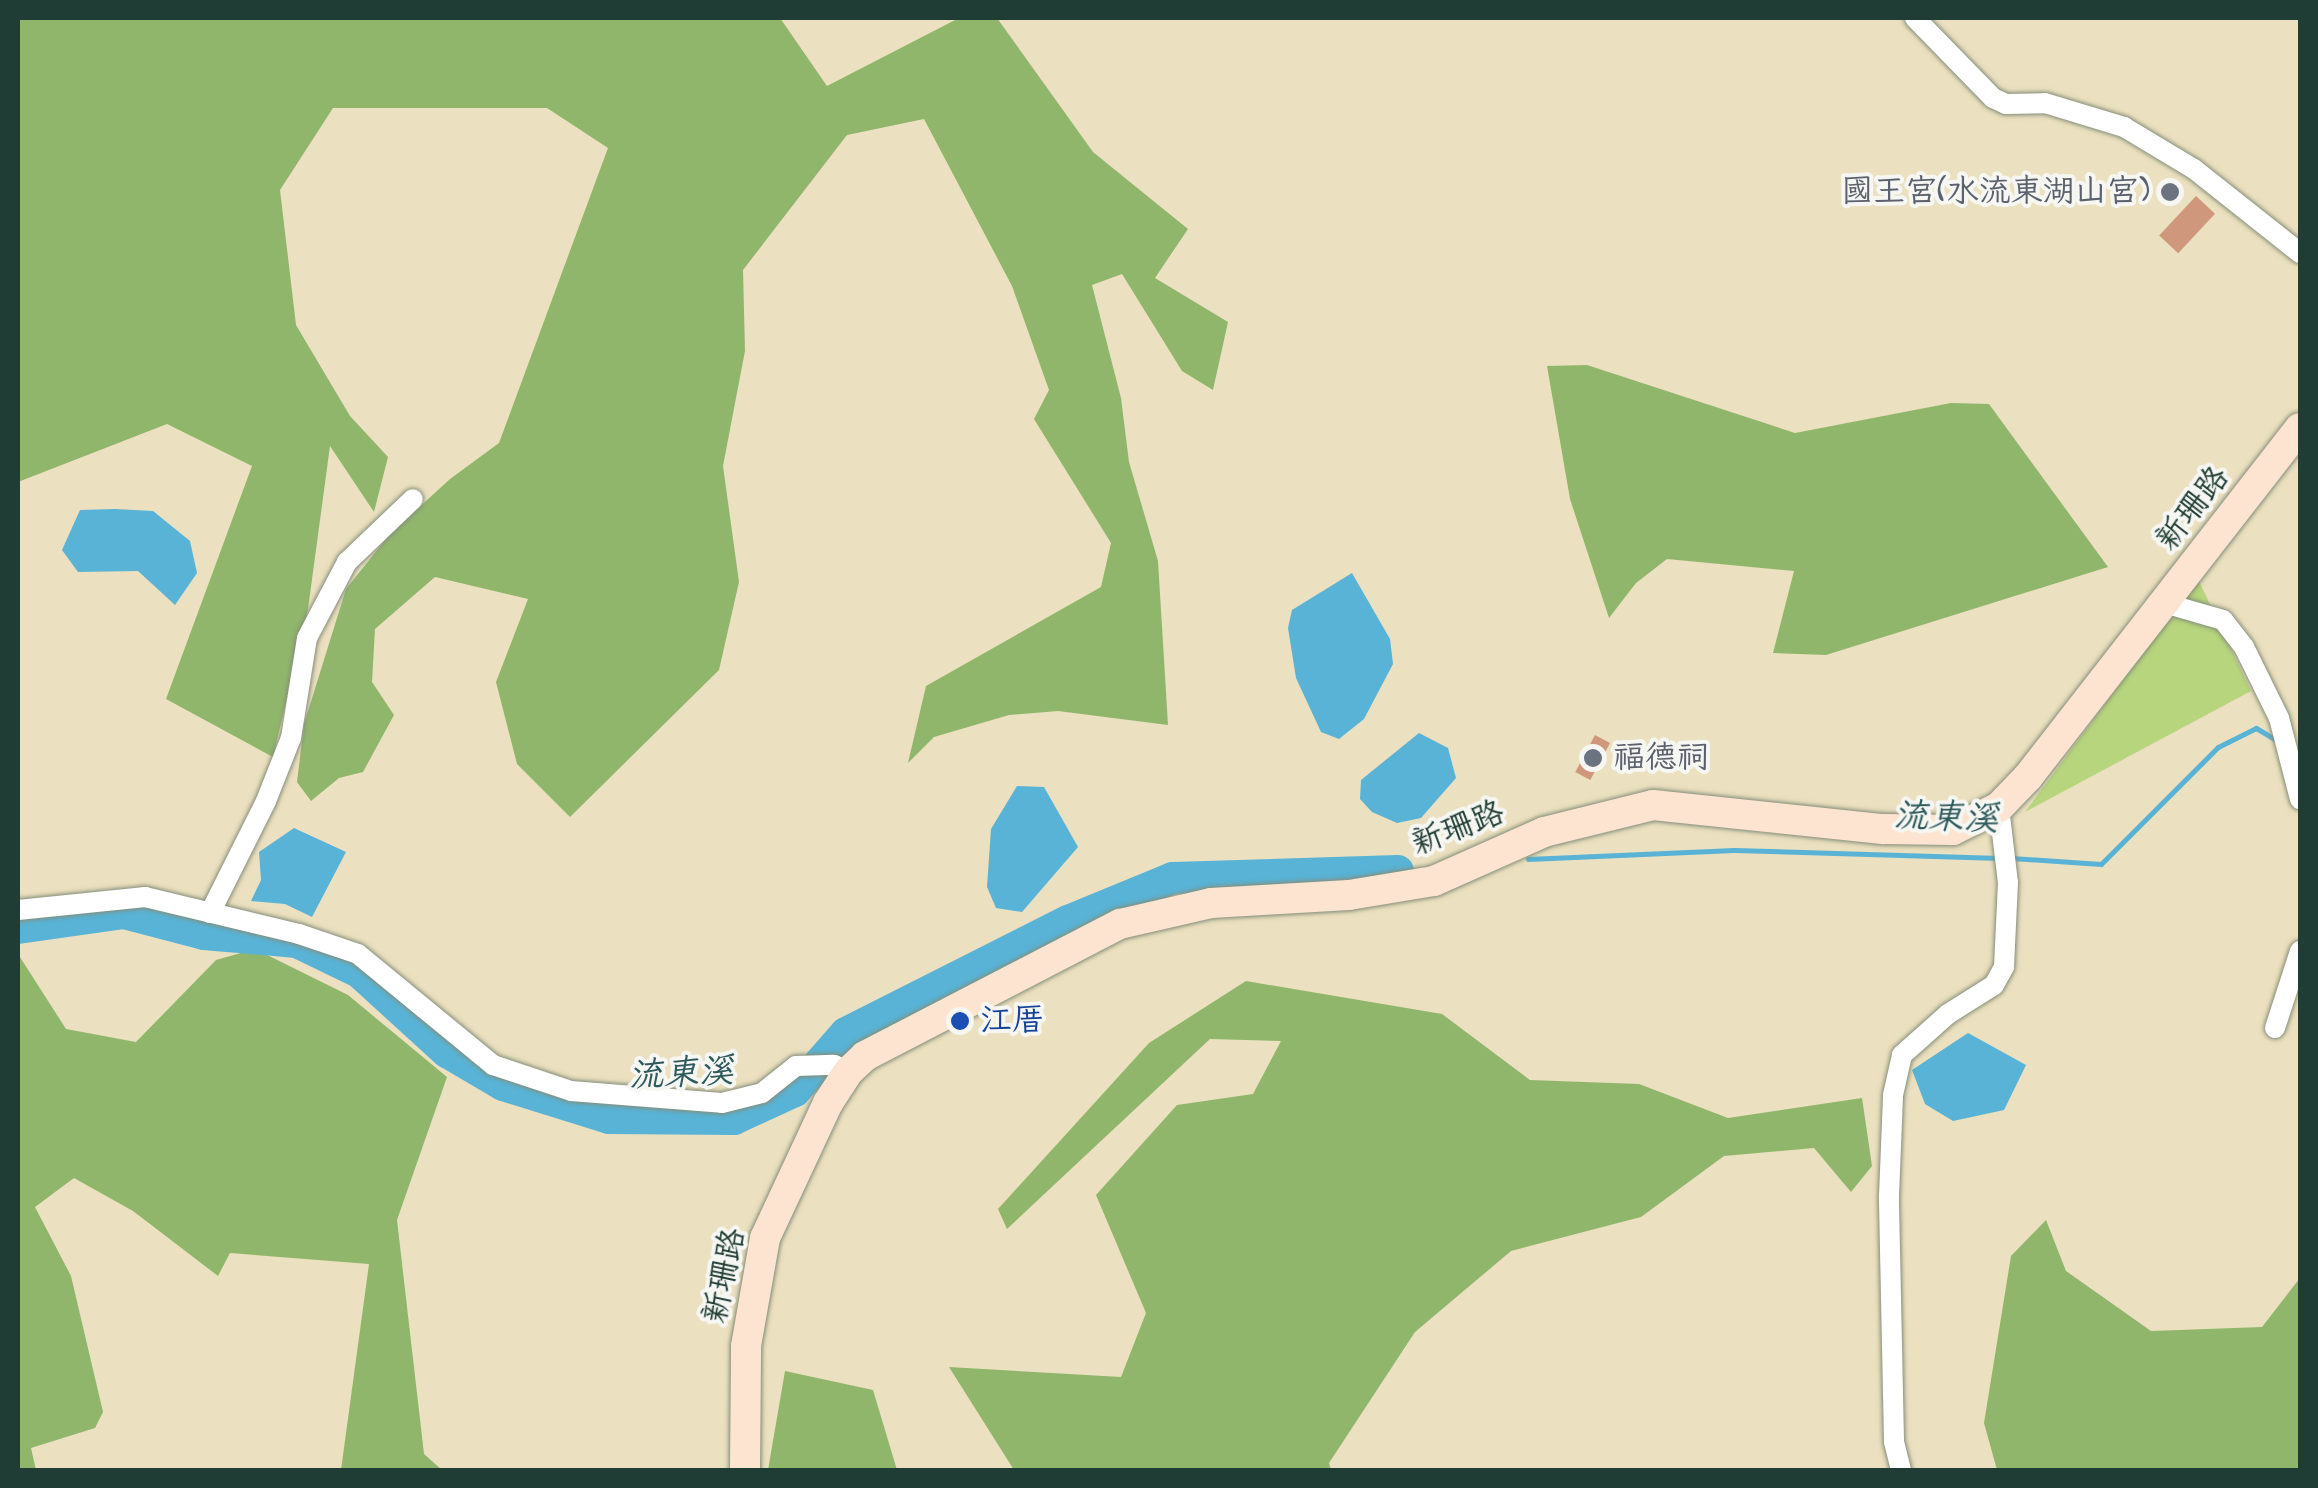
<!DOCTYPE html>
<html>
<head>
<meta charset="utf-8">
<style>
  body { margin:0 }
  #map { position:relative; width:2318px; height:1488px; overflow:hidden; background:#ebe0bf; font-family:"Architects Daughter","LXGW WenKai TC",sans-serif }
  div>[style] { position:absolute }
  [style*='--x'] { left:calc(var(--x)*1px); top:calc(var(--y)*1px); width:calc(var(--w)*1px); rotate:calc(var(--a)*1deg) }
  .green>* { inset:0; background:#b6d57d }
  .forest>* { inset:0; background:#90b66c }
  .water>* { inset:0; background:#58b3d6 }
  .stream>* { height:5px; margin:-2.5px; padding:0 2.5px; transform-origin:2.5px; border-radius:2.5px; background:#58b3d6 }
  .river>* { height:32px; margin:-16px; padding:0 16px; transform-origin:16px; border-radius:16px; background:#58b3d6 }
  .building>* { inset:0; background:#cf977c; transform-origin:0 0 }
  .roads { filter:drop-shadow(0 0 2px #858e7a) drop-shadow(0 0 2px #858e7a) }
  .street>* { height:20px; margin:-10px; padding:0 10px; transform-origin:10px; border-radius:10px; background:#fff }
  .secondary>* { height:30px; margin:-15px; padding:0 15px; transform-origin:15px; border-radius:15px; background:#fde4d1 }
  .dots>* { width:28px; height:28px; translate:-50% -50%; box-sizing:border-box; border:5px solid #f6f6f2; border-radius:50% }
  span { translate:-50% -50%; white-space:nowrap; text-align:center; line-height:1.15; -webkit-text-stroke:8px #f6f6f2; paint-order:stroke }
  .worship-label { font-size:32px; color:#5b616d }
  .right { translate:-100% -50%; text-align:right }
  .left { translate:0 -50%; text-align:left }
  .street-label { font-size:32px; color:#1f3d34 }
  .transit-label { font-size:32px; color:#164399 }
  .water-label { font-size:35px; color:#2d5a5c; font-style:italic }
  .frame { position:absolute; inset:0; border:20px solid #1f3d34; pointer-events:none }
</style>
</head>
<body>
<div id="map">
  <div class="green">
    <i style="clip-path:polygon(2198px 579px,2251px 691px,2025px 812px)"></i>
  </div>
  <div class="forest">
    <i style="clip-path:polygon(18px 18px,780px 18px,827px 86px,959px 18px,997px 18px,1093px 152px,1188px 229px,1155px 278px,1228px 322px,1213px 390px,1182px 371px,1122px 274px,1092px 285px,1121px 398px,1129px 462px,1158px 561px,1168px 725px,1058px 711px,1009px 715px,934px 737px,908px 763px,926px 686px,1101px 587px,1111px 543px,1034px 419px,1049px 390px,1012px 286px,924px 119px,847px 135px,743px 270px,745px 351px,723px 466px,739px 582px,719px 670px,570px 817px,517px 764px,496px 682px,528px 599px,435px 577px,375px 629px,372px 682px,394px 715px,363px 772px,339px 778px,311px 801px,297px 782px,304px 724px,346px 589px,390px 534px,450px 479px,499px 443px,608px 148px,547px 108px,333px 108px,280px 190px,296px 325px,350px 416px,388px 457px,374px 512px,330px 446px,308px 609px,273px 757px,166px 699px,252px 466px,167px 424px,18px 482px)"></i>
    <i style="clip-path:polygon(1587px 365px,1795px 433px,1951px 403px,1989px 404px,2108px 567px,1826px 655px,1773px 653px,1794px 571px,1667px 559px,1636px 583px,1609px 618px,1570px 499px,1547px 366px)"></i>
    <i style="clip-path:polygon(255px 949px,348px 995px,447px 1077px,397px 1220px,424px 1454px,442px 1470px,341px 1470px,369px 1264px,230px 1253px,218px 1276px,133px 1211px,74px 1178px,35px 1207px,71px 1276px,103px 1412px,95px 1428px,31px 1448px,36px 1470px,18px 1470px,18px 954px,66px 1029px,136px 1042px,216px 960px)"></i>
    <i style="clip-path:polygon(1246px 981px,1442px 1014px,1530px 1080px,1639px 1084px,1728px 1118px,1862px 1098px,1872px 1166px,1851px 1192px,1814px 1148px,1724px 1156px,1641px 1217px,1511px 1251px,1415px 1332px,1329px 1463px,1331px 1470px,1014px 1470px,949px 1367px,1121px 1377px,1146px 1313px,1096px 1195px,1177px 1105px,1253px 1094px,1281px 1041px,1210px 1039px,1007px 1229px,998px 1209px,1149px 1043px)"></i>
    <i style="clip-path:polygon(2046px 1220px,2066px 1271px,2151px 1331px,2262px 1327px,2300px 1278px,2300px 1470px,1997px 1470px,1984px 1423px,2011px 1256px)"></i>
    <i style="clip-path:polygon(785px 1371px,873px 1390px,897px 1470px,768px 1470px)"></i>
  </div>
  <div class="water">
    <i style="clip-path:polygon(115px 509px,153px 511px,190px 541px,197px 573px,175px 605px,138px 571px,78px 572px,62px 550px,80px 510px)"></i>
    <i style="clip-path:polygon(1352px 573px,1390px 639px,1393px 664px,1364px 719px,1339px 739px,1321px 732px,1296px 678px,1288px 628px,1292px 610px)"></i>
    <i style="clip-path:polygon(1419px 733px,1448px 748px,1456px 778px,1421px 818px,1397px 823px,1372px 812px,1360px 799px,1361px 780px)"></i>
    <i style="clip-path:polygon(1017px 786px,1044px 787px,1078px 847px,1022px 912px,996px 908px,987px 887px,991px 829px)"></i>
    <i style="clip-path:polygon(294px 828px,346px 852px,312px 917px,285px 904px,251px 901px,261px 880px,259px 852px)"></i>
    <i style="clip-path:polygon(1968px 1033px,2026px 1065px,2004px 1110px,1953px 1121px,1925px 1104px,1912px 1070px)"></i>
  </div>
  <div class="stream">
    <i style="--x:2011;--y:858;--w:90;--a:3.8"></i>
    <i style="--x:2101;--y:864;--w:165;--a:-45"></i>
    <i style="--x:2218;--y:747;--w:42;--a:-26.6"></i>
    <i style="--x:2256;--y:728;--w:26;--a:31"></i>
    <i style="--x:1528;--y:859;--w:206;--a:-2.5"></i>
    <i style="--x:1734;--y:850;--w:266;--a:1.7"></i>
  </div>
  <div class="river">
    <i style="--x:18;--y:928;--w:107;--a:-8.1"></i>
    <i style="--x:124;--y:913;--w:83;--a:14.7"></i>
    <i style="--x:204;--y:934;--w:93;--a:4.9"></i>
    <i style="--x:297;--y:942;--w:69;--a:25.8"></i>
    <i style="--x:359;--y:972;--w:119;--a:42.3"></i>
    <i style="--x:447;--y:1052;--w:65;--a:30.5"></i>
    <i style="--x:503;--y:1085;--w:111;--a:17.3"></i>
    <i style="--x:609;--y:1118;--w:125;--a:0.5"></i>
    <i style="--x:734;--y:1119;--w:67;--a:-24.7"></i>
    <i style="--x:795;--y:1091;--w:77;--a:-48.7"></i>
    <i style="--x:846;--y:1033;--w:249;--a:-26.8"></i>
    <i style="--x:1068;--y:921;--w:113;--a:-22.3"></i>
    <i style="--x:1173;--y:878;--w:225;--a:-1.8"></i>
  </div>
  <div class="building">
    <i style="left:2196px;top:196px;width:26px;height:54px;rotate:43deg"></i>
    <i style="left:1595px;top:735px;width:17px;height:42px;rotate:28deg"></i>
  </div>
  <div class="roads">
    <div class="street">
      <i style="--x:1915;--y:18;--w:112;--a:45.7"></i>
      <i style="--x:1993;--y:98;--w:14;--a:25"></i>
      <i style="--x:2006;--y:104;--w:39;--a:-1"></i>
      <i style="--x:2045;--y:103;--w:83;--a:16.9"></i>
      <i style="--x:2124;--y:127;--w:82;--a:31"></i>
      <i style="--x:2194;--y:169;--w:135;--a:38.4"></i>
      <i style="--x:2164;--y:603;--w:61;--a:16.1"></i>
      <i style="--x:2223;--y:620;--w:34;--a:52"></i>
      <i style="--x:2244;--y:647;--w:79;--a:63.8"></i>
      <i style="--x:2279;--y:718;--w:84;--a:75.5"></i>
      <i style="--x:18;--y:910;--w:128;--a:-5.8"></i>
      <i style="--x:145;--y:897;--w:158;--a:13.5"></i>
      <i style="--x:299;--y:934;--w:62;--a:18.7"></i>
      <i style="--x:358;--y:954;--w:175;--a:39.4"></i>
      <i style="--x:493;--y:1065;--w:82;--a:18.4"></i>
      <i style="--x:571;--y:1091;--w:151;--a:4.5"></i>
      <i style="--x:722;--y:1103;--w:41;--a:-14"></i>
      <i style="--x:762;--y:1093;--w:43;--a:-38.5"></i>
      <i style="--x:796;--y:1066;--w:38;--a:-2"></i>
      <i style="--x:834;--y:1065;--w:16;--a:22"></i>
      <i style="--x:210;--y:913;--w:125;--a:-63.4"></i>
      <i style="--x:266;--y:801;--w:68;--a:-68.4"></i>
      <i style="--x:291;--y:738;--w:101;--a:-80.9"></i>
      <i style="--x:307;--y:638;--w:86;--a:-62.2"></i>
      <i style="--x:347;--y:562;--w:91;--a:-43.7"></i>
      <i style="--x:2275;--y:1028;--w:81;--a:-72"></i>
      <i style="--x:1901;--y:1470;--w:30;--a:-104"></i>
      <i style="--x:1894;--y:1441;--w:245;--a:-91.2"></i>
      <i style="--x:1889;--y:1196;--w:101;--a:-87.7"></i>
      <i style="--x:1893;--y:1095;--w:41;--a:-77.3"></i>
      <i style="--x:1902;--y:1055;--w:62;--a:-41.7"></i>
      <i style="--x:1948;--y:1014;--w:54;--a:-32.2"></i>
      <i style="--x:1994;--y:985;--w:21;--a:-61"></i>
      <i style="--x:2004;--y:967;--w:84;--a:-87.3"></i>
      <i style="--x:2008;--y:883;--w:77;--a:-96.8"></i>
    </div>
    <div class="secondary">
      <i style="--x:745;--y:1470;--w:124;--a:-89.5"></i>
      <i style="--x:746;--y:1346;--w:110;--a:-80"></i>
      <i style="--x:765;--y:1238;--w:149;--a:-65"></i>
      <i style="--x:828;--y:1103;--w:38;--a:-57"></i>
      <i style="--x:849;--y:1071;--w:22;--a:-43"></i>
      <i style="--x:865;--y:1056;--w:287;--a:-27.4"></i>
      <i style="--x:1120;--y:924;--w:93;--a:-13"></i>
      <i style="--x:1211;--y:903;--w:138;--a:-3.3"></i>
      <i style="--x:1349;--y:895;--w:86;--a:-9.4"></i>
      <i style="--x:1434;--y:881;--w:120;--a:-24"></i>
      <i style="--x:1544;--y:832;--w:112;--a:-13.9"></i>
      <i style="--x:1653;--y:805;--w:231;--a:6"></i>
      <i style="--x:1883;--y:829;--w:70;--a:0.8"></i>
      <i style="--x:1953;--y:830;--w:51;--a:-26.6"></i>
      <i style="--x:1999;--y:807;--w:42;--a:-46"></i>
      <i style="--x:2028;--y:777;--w:442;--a:-52.1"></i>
    </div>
  </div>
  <div class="dots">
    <i style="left:2170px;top:192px;background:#6b7280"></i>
    <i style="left:1593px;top:758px;background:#6b7280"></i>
    <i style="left:960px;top:1021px;background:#1a4fb4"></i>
  </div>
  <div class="worship-label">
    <span class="right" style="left:2150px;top:192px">國王宮(水流東湖山宮)</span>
    <span class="left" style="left:1613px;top:758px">福德祠</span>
  </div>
  <div class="street-label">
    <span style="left:2193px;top:509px;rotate:-52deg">新珊路</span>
    <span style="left:1458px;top:829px;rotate:-21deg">新珊路</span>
    <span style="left:725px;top:1276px;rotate:-78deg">新珊路</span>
  </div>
  <div class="transit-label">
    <span class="left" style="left:980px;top:1021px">江厝</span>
  </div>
  <div class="water-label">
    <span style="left:1946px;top:818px;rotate:2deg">流東溪</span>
    <span style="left:681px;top:1074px;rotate:-3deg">流東溪</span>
  </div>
  <div class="frame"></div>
</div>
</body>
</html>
